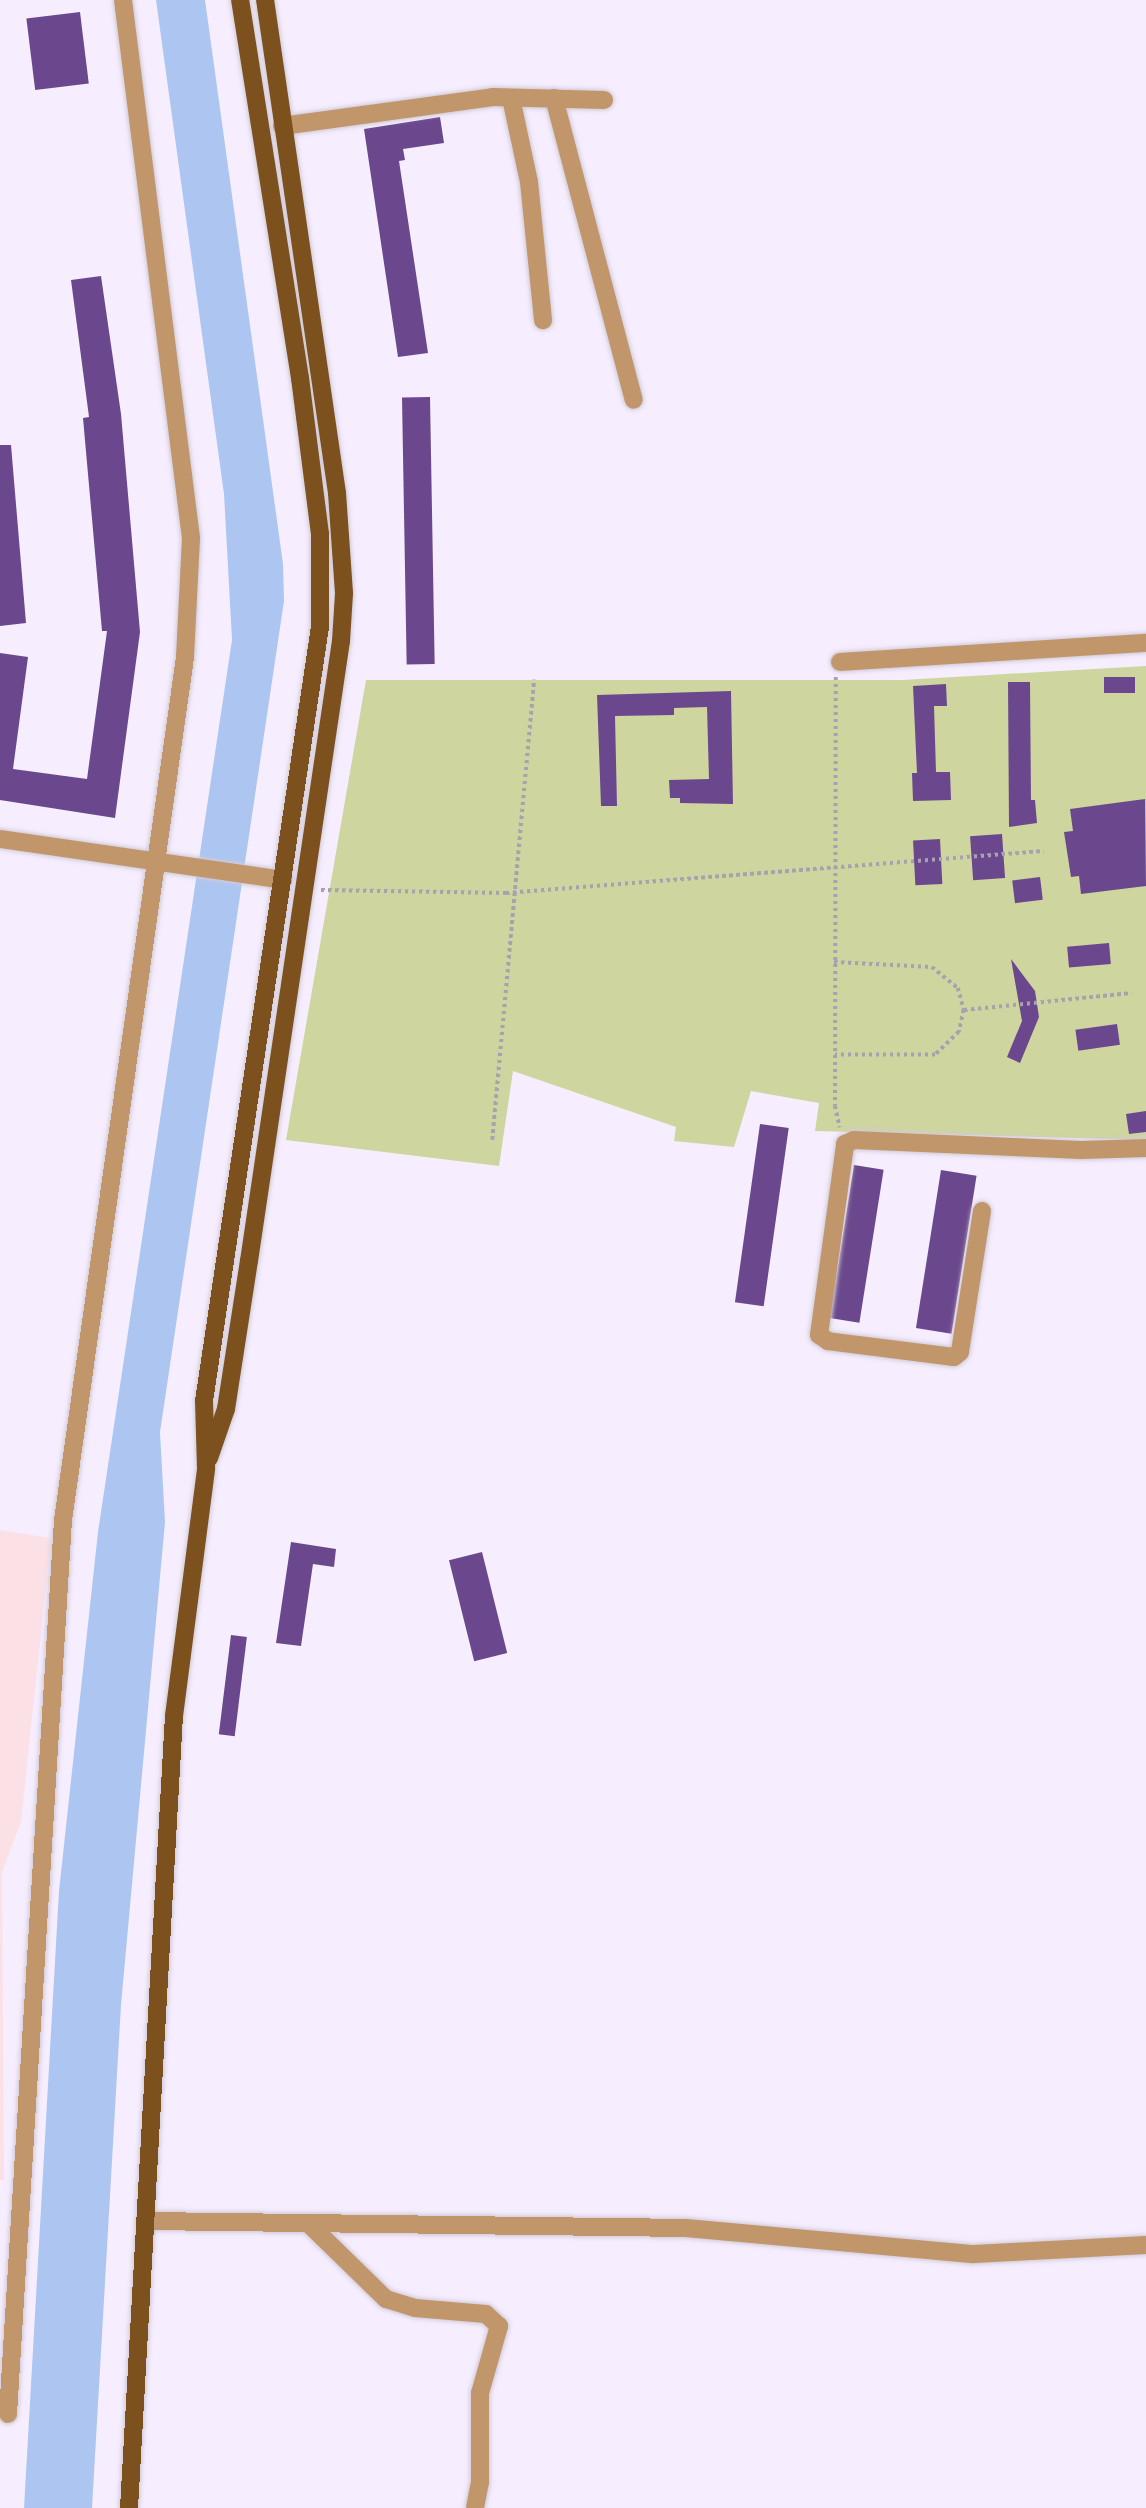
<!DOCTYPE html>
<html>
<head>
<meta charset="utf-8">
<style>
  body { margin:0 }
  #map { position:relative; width:1146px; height:2508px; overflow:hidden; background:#f6eefe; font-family:"Asap Condensed",sans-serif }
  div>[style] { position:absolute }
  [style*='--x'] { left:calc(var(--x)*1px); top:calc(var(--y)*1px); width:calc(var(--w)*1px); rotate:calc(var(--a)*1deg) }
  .education>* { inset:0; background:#fbe0e6 }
  .green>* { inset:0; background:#ced59f }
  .water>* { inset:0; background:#acc6f1 }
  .building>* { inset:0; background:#6b488d; transform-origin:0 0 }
  .path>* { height:3.5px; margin-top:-1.75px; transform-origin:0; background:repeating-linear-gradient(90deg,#a8a2af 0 3.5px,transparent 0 7px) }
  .roads { filter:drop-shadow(0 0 2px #d1cad8) drop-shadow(0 0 2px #d1cad8) }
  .minor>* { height:18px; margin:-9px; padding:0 9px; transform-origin:9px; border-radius:9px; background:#c1966b }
  .major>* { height:18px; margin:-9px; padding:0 9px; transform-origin:9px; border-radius:9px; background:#7d511e }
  span { translate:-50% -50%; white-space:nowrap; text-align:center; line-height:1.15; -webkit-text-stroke:7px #fff; paint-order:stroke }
</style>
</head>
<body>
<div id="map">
  <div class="education">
    <i style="clip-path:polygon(0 1530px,51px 1538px,21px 1822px,2px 1872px,4px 2180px,0 2180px)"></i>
  </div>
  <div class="green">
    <i style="clip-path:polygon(1146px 666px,1146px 1140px,815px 1131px,819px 1103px,751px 1091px,734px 1147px,674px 1141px,676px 1127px,513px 1071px,499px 1166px,286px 1140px,366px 680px,903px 680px)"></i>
  </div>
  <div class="water">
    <i style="clip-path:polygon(156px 0,205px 0,283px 564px,284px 601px,160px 1432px,165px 1522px,121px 2005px,92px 2508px,24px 2508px,59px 1891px,98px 1532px,232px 640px,224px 494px)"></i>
  </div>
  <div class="building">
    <i style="left:80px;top:12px;width:72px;height:54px;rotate:83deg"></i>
    <i style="clip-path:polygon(440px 117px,444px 143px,403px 149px,405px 160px,399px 161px,428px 353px,398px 357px,364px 129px)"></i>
    <i style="clip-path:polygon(101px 276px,121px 414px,140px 632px,115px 818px,0 800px,0 653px,28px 657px,13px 769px,87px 779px,107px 631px,102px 631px,83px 418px,89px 417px,71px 280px)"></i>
    <i style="left:430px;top:397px;width:267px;height:28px;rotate:89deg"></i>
    <i style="clip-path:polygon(0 445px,11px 445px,26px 623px,0 626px)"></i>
    <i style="left:1135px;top:677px;width:16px;height:31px;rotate:90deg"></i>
    <i style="clip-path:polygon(1008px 682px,1030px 682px,1031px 800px,1035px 800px,1037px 823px,1009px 827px)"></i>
    <i style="clip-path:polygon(946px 684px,947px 706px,934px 706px,936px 772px,950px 772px,951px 800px,913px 801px,912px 773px,917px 773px,913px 686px)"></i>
    <i style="clip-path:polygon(731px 691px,733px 804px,680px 803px,680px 798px,670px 798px,669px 780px,709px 779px,707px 707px,674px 708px,674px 715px,615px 716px,617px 806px,601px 806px,597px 695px)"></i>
    <i style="clip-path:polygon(1145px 799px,1146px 886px,1081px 894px,1079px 876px,1071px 877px,1064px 832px,1073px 831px,1070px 809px)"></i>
    <i style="left:1002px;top:834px;width:44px;height:32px;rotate:86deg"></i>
    <i style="left:940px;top:839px;width:45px;height:27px;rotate:87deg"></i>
    <i style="left:1040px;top:877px;width:23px;height:28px;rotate:83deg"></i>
    <i style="left:1109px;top:943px;width:21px;height:42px;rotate:85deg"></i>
    <i style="clip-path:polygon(1011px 959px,1035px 991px,1039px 1017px,1020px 1063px,1007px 1057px,1022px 1021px)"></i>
    <i style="left:1117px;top:1024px;width:21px;height:42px;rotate:82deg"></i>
    <i style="clip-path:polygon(1146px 1111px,1146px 1132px,1129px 1134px,1126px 1114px)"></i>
    <i style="left:760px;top:1124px;width:29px;height:180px;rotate:8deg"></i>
    <i style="left:854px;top:1165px;width:30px;height:155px;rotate:9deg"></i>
    <i style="left:941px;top:1170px;width:36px;height:160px;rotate:9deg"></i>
    <i style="clip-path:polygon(291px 1542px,336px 1549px,334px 1567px,313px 1564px,301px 1646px,276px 1643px)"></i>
    <i style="left:482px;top:1552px;width:104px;height:34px;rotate:76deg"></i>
    <i style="left:231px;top:1635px;width:16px;height:100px;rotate:7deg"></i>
  </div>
  <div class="path">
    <i style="--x:836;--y:677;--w:429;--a:90.1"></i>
    <i style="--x:835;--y:1106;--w:22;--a:77"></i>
    <i style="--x:321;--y:890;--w:185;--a:0.9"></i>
    <i style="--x:506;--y:893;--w:539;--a:-4.47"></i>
    <i style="--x:834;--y:962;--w:98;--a:2.9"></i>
    <i style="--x:932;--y:967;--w:33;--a:39"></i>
    <i style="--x:958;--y:988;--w:23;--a:75"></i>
    <i style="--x:964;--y:1010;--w:23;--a:103"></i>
    <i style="--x:959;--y:1032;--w:33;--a:136"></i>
    <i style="--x:935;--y:1055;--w:100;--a:180"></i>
    <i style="--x:964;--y:1010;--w:168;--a:-5.8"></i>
    <i style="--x:492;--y:1140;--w:462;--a:-84.8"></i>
  </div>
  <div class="roads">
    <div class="minor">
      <i style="--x:511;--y:98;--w:86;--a:77.9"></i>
      <i style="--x:529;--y:182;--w:139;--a:84.2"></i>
      <i style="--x:554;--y:98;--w:312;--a:75.2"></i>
      <i style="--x:282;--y:126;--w:213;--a:-7.8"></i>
      <i style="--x:493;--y:97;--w:111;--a:1.5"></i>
      <i style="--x:840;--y:662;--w:307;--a:-3.6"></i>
      <i style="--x:0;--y:839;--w:286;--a:8.2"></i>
      <i style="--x:982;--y:1211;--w:143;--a:98.9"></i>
      <i style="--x:960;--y:1352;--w:8;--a:140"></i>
      <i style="--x:954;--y:1357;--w:127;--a:-172.8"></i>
      <i style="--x:828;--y:1341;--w:11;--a:-146"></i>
      <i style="--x:819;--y:1335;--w:193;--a:-82.2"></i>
      <i style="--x:845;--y:1144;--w:10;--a:-24"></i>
      <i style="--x:854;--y:1140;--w:227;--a:2.5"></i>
      <i style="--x:1081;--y:1150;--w:65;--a:-1.8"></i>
      <i style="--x:146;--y:2221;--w:540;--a:0.74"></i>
      <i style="--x:686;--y:2228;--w:289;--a:5.2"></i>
      <i style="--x:974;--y:2254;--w:172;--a:-3"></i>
      <i style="--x:308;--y:2223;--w:109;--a:44.3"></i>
      <i style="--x:386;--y:2299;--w:30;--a:17"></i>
      <i style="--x:415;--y:2308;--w:71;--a:4.8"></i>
      <i style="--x:486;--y:2314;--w:18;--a:43"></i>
      <i style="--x:499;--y:2326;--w:70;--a:105.8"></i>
      <i style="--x:480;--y:2393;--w:89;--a:90"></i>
      <i style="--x:480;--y:2482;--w:26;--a:101"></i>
      <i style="--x:8;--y:2414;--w:896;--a:-86.48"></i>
      <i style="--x:63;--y:1520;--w:872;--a:-81.95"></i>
      <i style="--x:185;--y:657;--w:119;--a:-87.1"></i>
      <i style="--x:191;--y:538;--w:542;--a:-97.2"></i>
    </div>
    <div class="major">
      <i style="--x:209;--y:1458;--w:52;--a:-70.9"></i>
      <i style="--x:226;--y:1409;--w:150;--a:-81.2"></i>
      <i style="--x:249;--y:1261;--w:627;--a:-81.56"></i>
      <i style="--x:341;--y:641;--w:48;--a:-86.4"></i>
      <i style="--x:344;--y:593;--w:100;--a:-94"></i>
      <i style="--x:337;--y:493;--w:498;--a:-98.3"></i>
      <i style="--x:129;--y:2508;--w:793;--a:-86.75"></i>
      <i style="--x:174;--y:1716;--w:250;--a:-82.6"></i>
      <i style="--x:206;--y:1468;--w:67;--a:-91.7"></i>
      <i style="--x:204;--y:1401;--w:783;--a:-81.48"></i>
      <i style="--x:320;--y:627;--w:93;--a:-90"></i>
      <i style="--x:320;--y:534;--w:157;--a:-97.3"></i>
      <i style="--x:300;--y:378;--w:383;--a:-99"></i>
    </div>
  </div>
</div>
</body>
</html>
